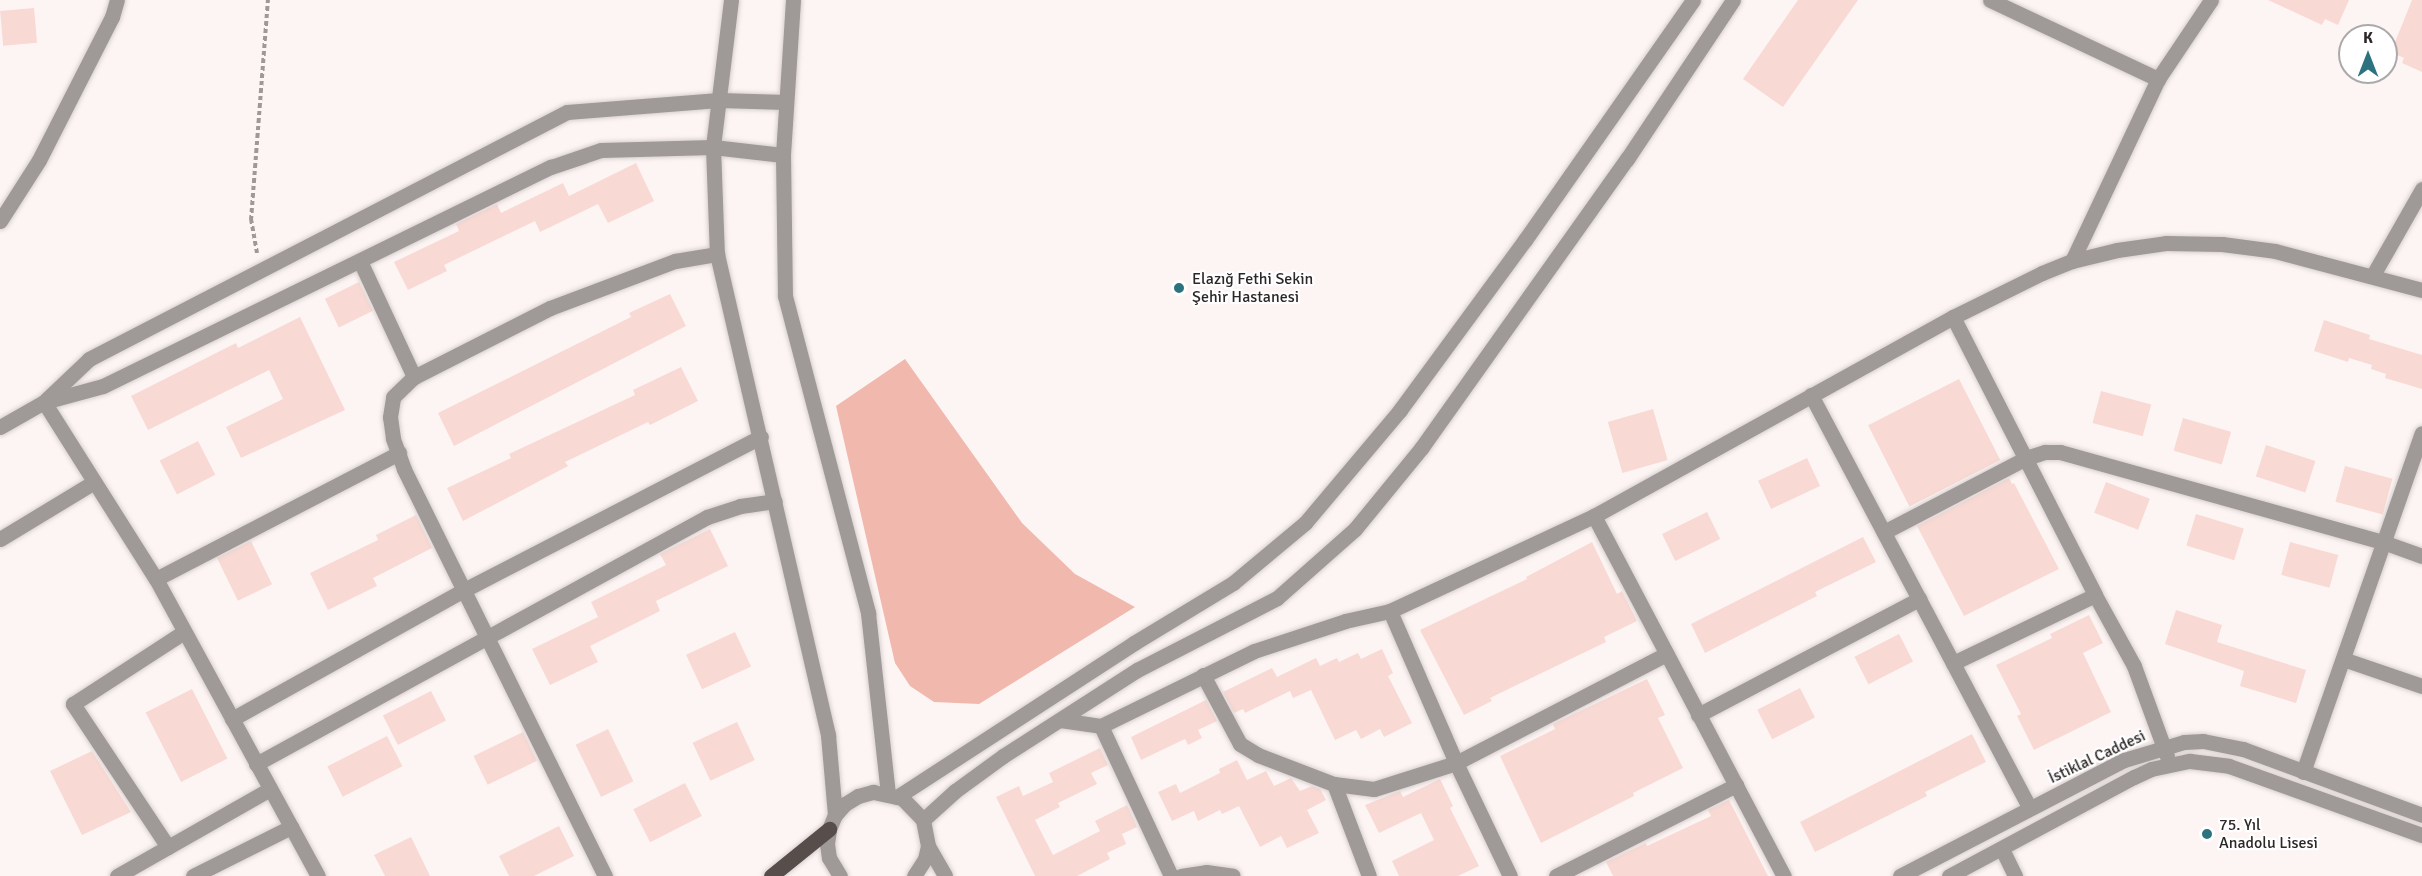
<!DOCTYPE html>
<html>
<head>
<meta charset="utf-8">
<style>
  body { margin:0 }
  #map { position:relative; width:2422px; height:876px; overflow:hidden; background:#fdf5f4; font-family:Signika,sans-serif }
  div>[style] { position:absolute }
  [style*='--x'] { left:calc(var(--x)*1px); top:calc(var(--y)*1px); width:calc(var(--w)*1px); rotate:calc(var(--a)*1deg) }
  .green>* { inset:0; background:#f1b8ad }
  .building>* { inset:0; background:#f9d9d3; transform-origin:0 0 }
  .path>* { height:4px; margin-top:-2px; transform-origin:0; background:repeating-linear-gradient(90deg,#9e9897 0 4.5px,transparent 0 7.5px) }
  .roads { filter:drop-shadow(0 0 2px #d8d0cf) drop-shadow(0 0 2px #d8d0cf) }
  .minor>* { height:15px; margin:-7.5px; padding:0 7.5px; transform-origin:7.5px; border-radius:7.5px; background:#9f9998 }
  .major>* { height:15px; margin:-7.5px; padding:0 7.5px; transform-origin:7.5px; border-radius:7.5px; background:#574e4c }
  .dots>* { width:16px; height:16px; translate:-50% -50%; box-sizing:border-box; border:3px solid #fff; border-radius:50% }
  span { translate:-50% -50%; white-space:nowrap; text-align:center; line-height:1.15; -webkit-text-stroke:4.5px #fff; paint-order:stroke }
  .poi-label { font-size:16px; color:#2d2827 }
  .left { translate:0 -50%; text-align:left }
  .street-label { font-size:16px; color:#2d2827 }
  .north { position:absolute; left:2338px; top:24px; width:60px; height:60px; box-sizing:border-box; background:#fff; border:2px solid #aba9a9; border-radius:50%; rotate:0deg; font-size:16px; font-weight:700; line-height:24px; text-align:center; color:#2d2827 }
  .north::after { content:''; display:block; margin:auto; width:21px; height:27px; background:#2c737f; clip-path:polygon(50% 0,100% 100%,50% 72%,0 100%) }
</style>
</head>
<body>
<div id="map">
  <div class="green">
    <i style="clip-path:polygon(905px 359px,1022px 523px,1075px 574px,1135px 607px,979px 704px,934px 702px,910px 686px,895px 663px,836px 406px)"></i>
  </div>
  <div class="building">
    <i style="clip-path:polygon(1798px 0,1858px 0,1783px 107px,1743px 79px)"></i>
    <i style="clip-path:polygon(2268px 0,2349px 0,2338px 25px,2325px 19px,2322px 25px)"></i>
    <i style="clip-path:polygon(2412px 0,2422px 0,2422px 72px,2402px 63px,2404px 58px,2391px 52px)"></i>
    <i style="left:34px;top:8px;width:35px;height:34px;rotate:85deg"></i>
    <i style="clip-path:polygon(636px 163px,654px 201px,608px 223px,598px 204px,540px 232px,535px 221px,444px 265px,447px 271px,408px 290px,394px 262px,459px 231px,456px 224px,497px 204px,501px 213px,563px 183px,569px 196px)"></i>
    <i style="left:359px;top:282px;width:32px;height:38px;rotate:64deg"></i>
    <i style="clip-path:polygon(670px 294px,686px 326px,454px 446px,438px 413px,631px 317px,629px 313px)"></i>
    <i style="clip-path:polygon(300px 317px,345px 410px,241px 458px,226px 427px,283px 399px,269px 370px,148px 430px,131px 396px,236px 343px,238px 348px)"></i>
    <i style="clip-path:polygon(2324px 320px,2370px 335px,2369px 339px,2422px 355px,2422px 389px,2385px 378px,2386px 374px,2371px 369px,2372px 365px,2349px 358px,2348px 362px,2314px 351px)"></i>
    <i style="clip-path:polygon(681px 367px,698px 401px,650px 425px,648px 422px,565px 462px,568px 466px,463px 521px,447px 488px,511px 458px,509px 454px,635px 395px,633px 390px)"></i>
    <i style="left:1959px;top:379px;width:91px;height:102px;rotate:63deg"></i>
    <i style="left:2101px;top:391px;width:52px;height:33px;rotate:15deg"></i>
    <i style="left:1653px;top:409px;width:53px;height:47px;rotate:74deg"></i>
    <i style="left:2183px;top:418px;width:50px;height:34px;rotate:16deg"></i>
    <i style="left:198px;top:441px;width:38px;height:43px;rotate:63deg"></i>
    <i style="left:2266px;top:445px;width:52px;height:33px;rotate:18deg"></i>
    <i style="left:1807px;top:458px;width:31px;height:54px;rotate:65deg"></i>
    <i style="left:2345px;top:466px;width:49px;height:37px;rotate:15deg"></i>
    <i style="clip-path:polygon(2009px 478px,2012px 484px,2014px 483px,2059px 569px,1964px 616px,1917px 526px)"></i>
    <i style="left:2106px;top:482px;width:47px;height:33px;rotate:21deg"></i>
    <i style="left:1707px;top:512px;width:30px;height:50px;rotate:64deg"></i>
    <i style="left:2196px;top:514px;width:50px;height:33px;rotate:17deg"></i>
    <i style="clip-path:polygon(416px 515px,432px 548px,373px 578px,377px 586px,328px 610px,310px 573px,378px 540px,376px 535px)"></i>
    <i style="clip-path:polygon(710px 529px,728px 566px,656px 601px,660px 611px,590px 646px,598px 662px,550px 685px,532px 649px,598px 617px,591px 602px,666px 565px,660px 554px)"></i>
    <i style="clip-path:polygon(1863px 537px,1876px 562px,1815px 592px,1817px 596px,1705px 653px,1691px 624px)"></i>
    <i style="left:251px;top:541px;width:48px;height:38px;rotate:64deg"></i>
    <i style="clip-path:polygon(1592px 542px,1617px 594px,1622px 591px,1637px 621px,1604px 637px,1606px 642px,1490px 698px,1492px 701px,1464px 715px,1420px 630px,1527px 579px,1526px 577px)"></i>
    <i style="left:2290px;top:542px;width:50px;height:34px;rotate:15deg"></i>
    <i style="clip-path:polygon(2176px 610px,2222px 625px,2217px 642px,2306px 670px,2296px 703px,2240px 686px,2244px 671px,2165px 644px)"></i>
    <i style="clip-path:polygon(2089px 615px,2103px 643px,2083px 653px,2111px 712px,2034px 750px,2017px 716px,2021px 714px,1996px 665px,2052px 638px,2050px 634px)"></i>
    <i style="left:735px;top:632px;width:38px;height:54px;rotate:65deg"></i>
    <i style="left:1899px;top:634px;width:31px;height:50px;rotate:63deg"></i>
    <i style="clip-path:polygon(1382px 649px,1393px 673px,1388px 676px,1412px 723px,1384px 737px,1380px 729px,1361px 739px,1356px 730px,1335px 740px,1311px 690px,1293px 698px,1290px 691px,1245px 713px,1243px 709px,1234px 713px,1223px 692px,1272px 668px,1277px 677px,1316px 658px,1320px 666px,1337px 658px,1339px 662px,1358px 653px,1361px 659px)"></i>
    <i style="clip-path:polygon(1647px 679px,1665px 715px,1658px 718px,1683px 768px,1633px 793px,1634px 796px,1541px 843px,1500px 756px,1555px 729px,1553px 724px)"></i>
    <i style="left:1800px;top:688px;width:33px;height:48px;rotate:63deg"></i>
    <i style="left:192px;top:689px;width:78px;height:52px;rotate:63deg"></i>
    <i style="left:431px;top:691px;width:33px;height:54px;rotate:63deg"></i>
    <i style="clip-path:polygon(1206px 700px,1217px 721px,1198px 730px,1202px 738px,1188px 745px,1185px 739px,1141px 760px,1131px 737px)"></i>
    <i style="left:737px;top:722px;width:42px;height:49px;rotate:65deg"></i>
    <i style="left:608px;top:729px;width:58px;height:36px;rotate:64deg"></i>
    <i style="left:523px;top:732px;width:32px;height:55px;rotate:64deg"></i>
    <i style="clip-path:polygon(1972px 734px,1986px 762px,1925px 792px,1927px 796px,1815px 852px,1800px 822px)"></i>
    <i style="left:387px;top:736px;width:34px;height:67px;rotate:63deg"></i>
    <i style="clip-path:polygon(1100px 748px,1108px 765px,1091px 773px,1097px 784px,1058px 803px,1060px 807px,1035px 820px,1053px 855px,1100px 831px,1095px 821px,1127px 805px,1137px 827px,1122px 834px,1126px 844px,1107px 853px,1110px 859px,1077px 876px,1035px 876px,996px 797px,1019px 786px,1023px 796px,1053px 782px,1049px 773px)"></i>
    <i style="clip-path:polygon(92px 751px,131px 812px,82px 835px,50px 771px)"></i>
    <i style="clip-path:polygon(1237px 760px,1247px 780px,1266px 771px,1274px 786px,1291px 778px,1300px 791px,1312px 786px,1320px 789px,1326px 800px,1307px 810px,1319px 833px,1287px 848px,1281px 836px,1260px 847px,1239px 806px,1222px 814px,1220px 810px,1198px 821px,1194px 811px,1172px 821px,1158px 792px,1176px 784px,1180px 793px,1220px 773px,1219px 769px)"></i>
    <i style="clip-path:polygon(1440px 779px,1453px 806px,1450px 808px,1479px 866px,1458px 876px,1399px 876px,1392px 861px,1434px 840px,1421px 813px,1379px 833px,1365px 805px,1400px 791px,1403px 797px)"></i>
    <i style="left:685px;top:783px;width:37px;height:58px;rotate:63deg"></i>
    <i style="clip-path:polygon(1729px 800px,1768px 876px,1613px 876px,1606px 862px,1646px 843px,1647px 846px,1711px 816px,1708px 810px)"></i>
    <i style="clip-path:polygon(559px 826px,574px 856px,534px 876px,509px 876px,499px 856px)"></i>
    <i style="clip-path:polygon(411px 837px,430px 876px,385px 876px,374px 855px)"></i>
  </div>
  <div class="path">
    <i style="--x:257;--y:253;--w:34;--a:-100"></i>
    <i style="--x:251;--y:220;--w:221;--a:-85.6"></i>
  </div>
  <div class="roads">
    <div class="minor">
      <i style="--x:731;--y:0;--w:148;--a:97"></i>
      <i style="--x:713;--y:147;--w:107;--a:87.9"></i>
      <i style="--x:717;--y:254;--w:494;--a:77"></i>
      <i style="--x:828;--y:735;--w:80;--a:85"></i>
      <i style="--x:793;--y:0;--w:155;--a:93.7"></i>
      <i style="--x:783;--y:155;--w:141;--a:89.2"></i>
      <i style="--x:785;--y:296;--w:328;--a:75.3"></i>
      <i style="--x:868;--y:613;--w:181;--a:83.7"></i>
      <i style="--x:1990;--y:0;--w:186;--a:25.2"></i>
      <i style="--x:0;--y:221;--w:72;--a:-57.4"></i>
      <i style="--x:39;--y:160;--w:161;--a:-63"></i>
      <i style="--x:112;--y:17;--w:18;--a:-74"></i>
      <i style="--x:360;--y:261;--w:128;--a:65"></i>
      <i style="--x:2072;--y:261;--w:201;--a:-64.7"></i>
      <i style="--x:2158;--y:79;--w:95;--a:-56.1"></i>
      <i style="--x:2373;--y:275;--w:99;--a:-60.3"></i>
      <i style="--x:1953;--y:317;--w:312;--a:62.9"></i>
      <i style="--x:2095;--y:595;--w:81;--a:61.2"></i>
      <i style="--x:2134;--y:666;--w:96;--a:69.9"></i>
      <i style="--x:1811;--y:395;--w:467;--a:62.1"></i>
      <i style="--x:46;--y:400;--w:59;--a:-43.6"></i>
      <i style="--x:89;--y:359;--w:538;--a:-27.33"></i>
      <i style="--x:567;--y:112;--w:152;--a:-4.5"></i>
      <i style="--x:719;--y:100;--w:67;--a:1.7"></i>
      <i style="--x:44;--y:402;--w:209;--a:57.7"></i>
      <i style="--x:156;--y:579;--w:338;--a:61.4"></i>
      <i style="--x:0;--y:427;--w:51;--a:-29.6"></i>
      <i style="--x:44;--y:402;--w:61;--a:-15.2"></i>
      <i style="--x:103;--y:386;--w:499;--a:-26.1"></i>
      <i style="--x:551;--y:167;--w:53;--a:-18.8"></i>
      <i style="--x:601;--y:150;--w:112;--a:-1.5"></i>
      <i style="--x:713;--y:147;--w:70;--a:6.5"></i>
      <i style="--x:1594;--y:516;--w:407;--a:62.2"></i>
      <i style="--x:1884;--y:532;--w:160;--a:-27.5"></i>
      <i style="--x:2026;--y:458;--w:20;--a:-18"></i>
      <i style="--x:2045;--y:452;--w:15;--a:0"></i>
      <i style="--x:2060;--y:452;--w:335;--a:15.6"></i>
      <i style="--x:2383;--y:542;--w:41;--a:19.7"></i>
      <i style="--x:0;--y:539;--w:110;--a:-31.2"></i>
      <i style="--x:156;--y:579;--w:274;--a:-27.4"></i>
      <i style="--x:1390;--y:611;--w:166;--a:66.5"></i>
      <i style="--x:1456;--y:763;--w:125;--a:64.5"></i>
      <i style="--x:2343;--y:659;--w:83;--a:18.9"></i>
      <i style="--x:1953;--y:663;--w:157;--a:-25.6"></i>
      <i style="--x:1203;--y:675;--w:78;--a:61.8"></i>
      <i style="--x:1240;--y:744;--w:21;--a:31"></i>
      <i style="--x:1258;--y:755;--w:81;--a:20.9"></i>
      <i style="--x:1334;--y:784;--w:98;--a:69.2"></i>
      <i style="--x:1698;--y:715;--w:250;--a:-27.7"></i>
      <i style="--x:232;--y:719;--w:265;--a:-29.1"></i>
      <i style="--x:464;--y:590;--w:334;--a:-27.3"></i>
      <i style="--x:1060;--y:720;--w:41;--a:8.3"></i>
      <i style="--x:1101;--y:726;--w:170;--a:-26.1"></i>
      <i style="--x:1254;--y:651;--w:96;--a:-18.2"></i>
      <i style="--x:1345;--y:621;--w:46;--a:-12.5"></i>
      <i style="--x:1390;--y:611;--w:225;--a:-25"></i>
      <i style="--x:1594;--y:516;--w:410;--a:-29"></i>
      <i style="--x:1953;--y:317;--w:99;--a:-26.3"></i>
      <i style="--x:2042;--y:273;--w:32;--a:-22"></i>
      <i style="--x:2072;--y:261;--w:46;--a:-13.7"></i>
      <i style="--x:2117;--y:250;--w:49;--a:-8.1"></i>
      <i style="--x:2166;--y:243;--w:56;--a:1"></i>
      <i style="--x:2222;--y:244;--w:53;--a:7.5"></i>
      <i style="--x:2275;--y:251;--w:152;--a:14.9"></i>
      <i style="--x:1101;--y:726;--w:166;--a:65"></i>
      <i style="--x:256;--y:764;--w:514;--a:-28.71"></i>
      <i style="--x:707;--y:517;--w:35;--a:-18"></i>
      <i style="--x:740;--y:506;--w:35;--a:-8"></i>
      <i style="--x:2303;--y:772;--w:359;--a:-70.7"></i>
      <i style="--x:1334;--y:784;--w:40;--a:7.1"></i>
      <i style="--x:1374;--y:789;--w:86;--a:-17.6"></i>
      <i style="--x:1456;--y:763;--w:237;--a:-27.4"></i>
      <i style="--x:897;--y:797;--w:283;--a:-33"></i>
      <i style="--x:1134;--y:643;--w:116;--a:-31.2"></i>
      <i style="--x:1233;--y:583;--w:94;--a:-39.8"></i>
      <i style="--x:1305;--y:523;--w:148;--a:-49.9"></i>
      <i style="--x:1400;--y:410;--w:211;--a:-53.7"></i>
      <i style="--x:1525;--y:240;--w:293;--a:-55"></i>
      <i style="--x:923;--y:820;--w:43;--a:-42.2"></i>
      <i style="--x:955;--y:791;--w:59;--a:-36.1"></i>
      <i style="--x:1003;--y:756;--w:159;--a:-32.7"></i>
      <i style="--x:1137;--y:670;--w:157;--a:-27.2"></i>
      <i style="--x:1277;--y:598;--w:104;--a:-41.5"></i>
      <i style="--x:1355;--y:529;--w:106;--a:-50.7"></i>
      <i style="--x:1422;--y:447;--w:354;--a:-54.6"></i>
      <i style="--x:1627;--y:159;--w:191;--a:-56.3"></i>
      <i style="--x:928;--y:846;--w:34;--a:60"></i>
      <i style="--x:168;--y:847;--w:172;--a:-123.6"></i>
      <i style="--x:73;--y:704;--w:132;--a:-33"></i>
      <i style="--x:2002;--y:849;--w:30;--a:64"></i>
      <i style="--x:117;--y:876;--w:176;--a:-29.6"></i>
      <i style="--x:193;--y:876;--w:110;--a:-26.6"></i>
      <i style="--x:605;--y:876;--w:454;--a:-116.3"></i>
      <i style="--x:404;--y:469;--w:33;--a:-110"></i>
      <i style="--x:393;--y:438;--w:21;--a:-98"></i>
      <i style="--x:390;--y:417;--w:20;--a:-81"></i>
      <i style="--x:393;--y:397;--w:29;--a:-44"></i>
      <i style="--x:414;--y:377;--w:153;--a:-26.9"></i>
      <i style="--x:550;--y:308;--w:134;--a:-20.6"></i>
      <i style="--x:675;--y:261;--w:43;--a:-9.5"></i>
      <i style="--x:840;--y:876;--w:21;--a:-121"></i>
      <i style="--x:829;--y:858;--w:14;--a:-98"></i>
      <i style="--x:827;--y:844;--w:15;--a:-82"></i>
      <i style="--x:829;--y:829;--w:15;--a:-67"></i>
      <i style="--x:835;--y:815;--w:15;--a:-48"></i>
      <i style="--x:845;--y:804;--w:15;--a:-32"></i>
      <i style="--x:858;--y:796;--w:16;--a:-15"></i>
      <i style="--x:873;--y:792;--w:30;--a:12"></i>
      <i style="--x:902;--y:798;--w:30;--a:46"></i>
      <i style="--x:923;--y:820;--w:26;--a:79"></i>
      <i style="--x:928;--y:846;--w:13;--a:103"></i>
      <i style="--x:925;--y:859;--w:20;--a:123"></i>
      <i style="--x:1181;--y:876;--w:25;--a:-9"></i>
      <i style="--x:1206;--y:872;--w:27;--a:8"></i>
      <i style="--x:1556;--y:876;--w:202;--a:-26.8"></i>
      <i style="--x:1900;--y:876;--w:252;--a:-27.4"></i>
      <i style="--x:2124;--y:760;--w:63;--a:-16.7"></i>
      <i style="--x:2184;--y:742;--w:19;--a:-3"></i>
      <i style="--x:2203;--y:741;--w:41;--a:11.3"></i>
      <i style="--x:2243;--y:749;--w:191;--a:20.2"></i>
      <i style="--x:1949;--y:876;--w:210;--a:-28.2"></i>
      <i style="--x:2134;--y:777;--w:19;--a:-25"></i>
      <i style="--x:2151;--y:769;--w:40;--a:-12"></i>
      <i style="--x:2190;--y:761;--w:39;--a:7"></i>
      <i style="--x:2229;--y:766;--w:205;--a:19.7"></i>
    </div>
    <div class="major">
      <i style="--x:771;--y:876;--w:75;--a:-39"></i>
    </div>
  </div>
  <div class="dots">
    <i style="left:1179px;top:288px;background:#2c737f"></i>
    <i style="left:2207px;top:834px;background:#2c737f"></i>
  </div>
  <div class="poi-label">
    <span class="left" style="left:1192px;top:288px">Elazığ Fethi Sekin<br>Şehir Hastanesi</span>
    <span class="left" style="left:2219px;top:834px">75. Yıl<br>Anadolu Lisesi</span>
  </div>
  <div class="street-label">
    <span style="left:2097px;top:757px;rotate:-25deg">İstiklal Caddesi</span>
  </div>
  <div class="north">K</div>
</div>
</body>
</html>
